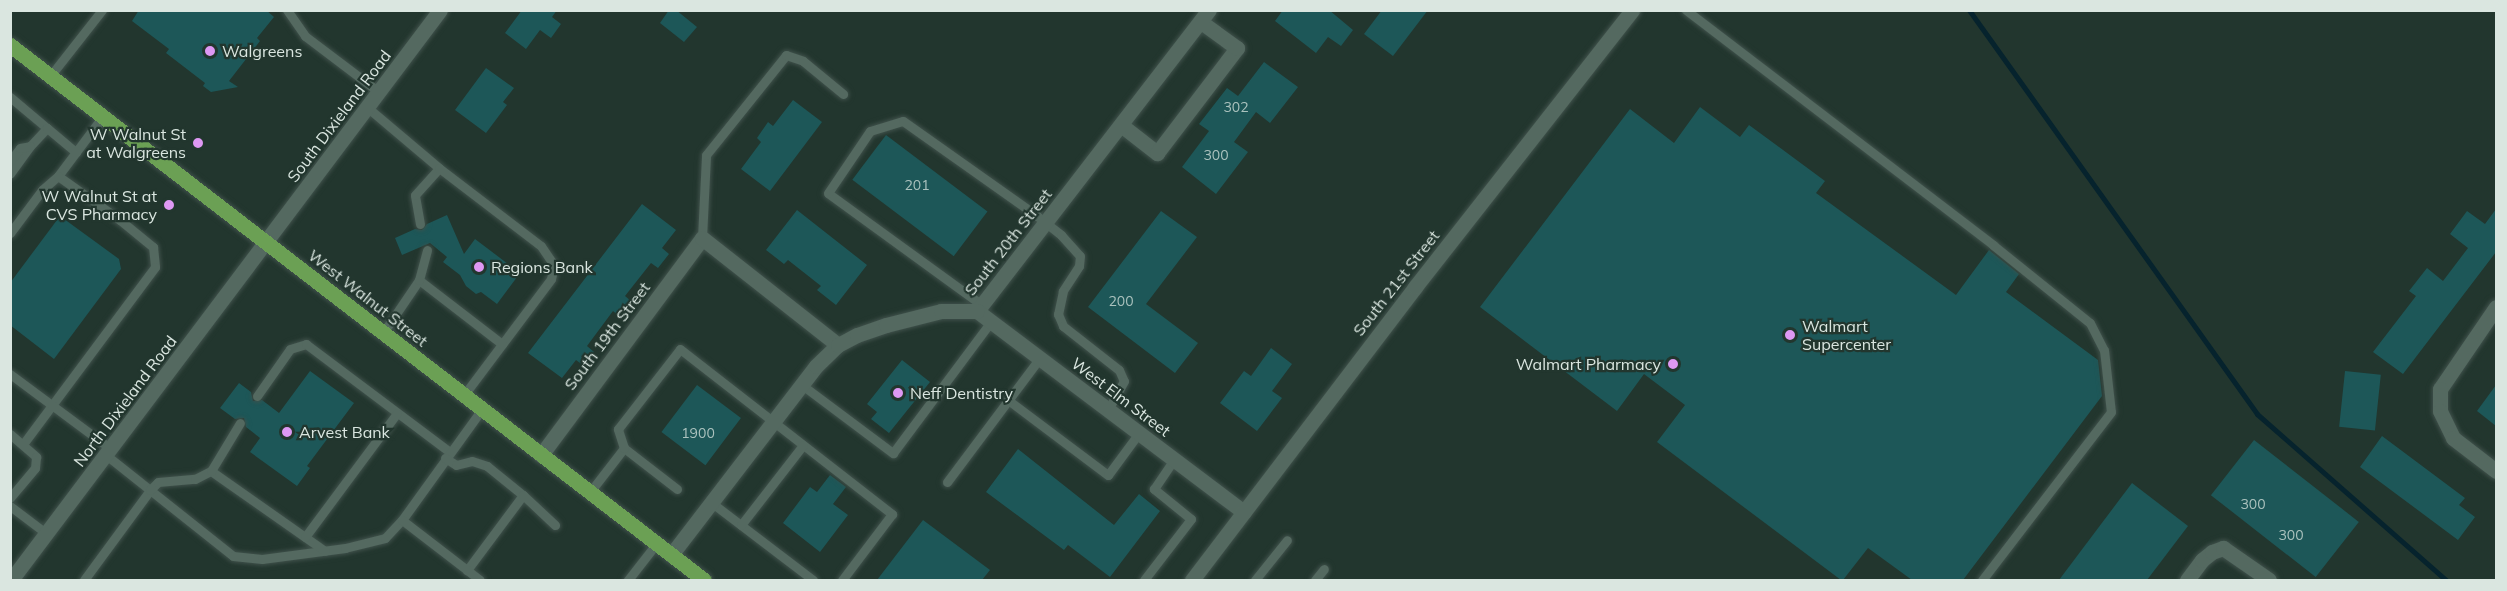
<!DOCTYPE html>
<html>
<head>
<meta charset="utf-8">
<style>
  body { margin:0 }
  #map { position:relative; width:2507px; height:591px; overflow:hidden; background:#22362e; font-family:Mulish,sans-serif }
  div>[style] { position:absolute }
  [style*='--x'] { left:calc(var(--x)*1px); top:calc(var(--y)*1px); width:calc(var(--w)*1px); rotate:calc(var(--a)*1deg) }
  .stream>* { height:5px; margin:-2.5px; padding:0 2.5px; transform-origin:2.5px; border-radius:2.5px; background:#06232d }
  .building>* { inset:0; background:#1d5758; transform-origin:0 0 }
  .roads { filter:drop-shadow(0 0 2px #40514b) drop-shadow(0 0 2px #40514b) }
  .lane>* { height:9px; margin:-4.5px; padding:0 4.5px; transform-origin:4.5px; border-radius:4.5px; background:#546960 }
  .street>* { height:15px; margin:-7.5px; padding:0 7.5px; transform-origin:7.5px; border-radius:7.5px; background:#546960 }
  .secondary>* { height:15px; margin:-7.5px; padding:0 7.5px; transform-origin:7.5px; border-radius:7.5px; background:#546960 }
  .primary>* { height:15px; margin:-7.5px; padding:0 7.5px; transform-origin:7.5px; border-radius:7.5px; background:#6ba054 }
  .dots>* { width:16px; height:16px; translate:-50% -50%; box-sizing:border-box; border:3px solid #22362e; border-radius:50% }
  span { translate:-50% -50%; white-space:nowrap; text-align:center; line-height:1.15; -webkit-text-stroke:4.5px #22362e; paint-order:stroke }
  .number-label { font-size:14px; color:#abc2be }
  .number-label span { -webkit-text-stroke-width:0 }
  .poi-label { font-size:16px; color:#dae6e0 }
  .left { translate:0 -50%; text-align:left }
  .right { translate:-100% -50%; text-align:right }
  .street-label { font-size:16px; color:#dae6e0 }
  .frame { position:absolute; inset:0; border:12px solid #dae6e0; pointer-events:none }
</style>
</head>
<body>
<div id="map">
  <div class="stream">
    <i style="--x:1969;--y:10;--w:496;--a:54.5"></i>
    <i style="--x:2257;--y:414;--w:252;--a:41.3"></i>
  </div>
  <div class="building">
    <i style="clip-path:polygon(139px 10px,266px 10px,274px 17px,257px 38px,260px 41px,229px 81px,238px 87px,211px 92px,203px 86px,205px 83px,166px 53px,169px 49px,132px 21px)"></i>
    <i style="clip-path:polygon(522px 10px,557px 10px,552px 17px,561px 24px,551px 38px,540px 30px,526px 49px,505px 33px)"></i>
    <i style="clip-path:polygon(669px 10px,676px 10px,697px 27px,684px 42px,660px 23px)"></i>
    <i style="clip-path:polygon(1283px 10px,1329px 10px,1353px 30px,1341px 46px,1328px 37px,1316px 53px,1275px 21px)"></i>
    <i style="clip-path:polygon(1382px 10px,1428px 10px,1393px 56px,1364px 34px)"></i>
    <i style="clip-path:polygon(1264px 62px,1298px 87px,1270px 123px,1256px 112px,1234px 142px,1248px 152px,1216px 194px,1182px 167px,1209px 131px,1199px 124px,1227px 88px,1238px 96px)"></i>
    <i style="clip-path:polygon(486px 68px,514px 88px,503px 102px,507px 105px,486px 133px,455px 110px)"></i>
    <i style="clip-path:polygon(793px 100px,822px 122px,770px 191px,741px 169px,761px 142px,757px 138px,768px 122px,773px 126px)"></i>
    <i style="clip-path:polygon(1700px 107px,1740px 137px,1749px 125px,1825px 181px,1816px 193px,1956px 295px,1989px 250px,2019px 274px,2006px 292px,2098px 360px,2102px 396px,1963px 580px,1912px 580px,1868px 548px,1843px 580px,1841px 580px,1657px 442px,1685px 405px,1644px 374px,1617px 411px,1480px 307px,1630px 109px,1674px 143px)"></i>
    <i style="left:886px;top:135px;width:127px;height:56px;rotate:37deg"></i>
    <i style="clip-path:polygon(642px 204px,676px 230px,662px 248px,669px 254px,658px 268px,651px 263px,625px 296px,631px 301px,619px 316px,613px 311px,587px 346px,594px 352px,584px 366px,576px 360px,562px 378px,528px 353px)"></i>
    <i style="clip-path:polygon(2496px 209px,2496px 252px,2403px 374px,2373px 352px,2416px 296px,2409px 291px,2427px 268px,2443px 281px,2468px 248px,2450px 234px,2467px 211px,2485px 224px)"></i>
    <i style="clip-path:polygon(797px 210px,867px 265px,836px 305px,817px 290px,821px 286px,788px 260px,784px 264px,766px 250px)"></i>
    <i style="clip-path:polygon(1161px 211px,1197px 237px,1146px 304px,1198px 343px,1175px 373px,1088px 307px)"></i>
    <i style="clip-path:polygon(447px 215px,464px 254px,475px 239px,520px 273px,497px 304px,481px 292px,476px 294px,466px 286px,460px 275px,443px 262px,447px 257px,430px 243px,402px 255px,395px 238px,415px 229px,422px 230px,427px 224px)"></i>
    <i style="clip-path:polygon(60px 216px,119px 259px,121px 269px,54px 359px,10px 325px,10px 283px)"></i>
    <i style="clip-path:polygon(1271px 348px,1292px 364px,1272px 391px,1282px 398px,1257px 431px,1220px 403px,1244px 371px,1251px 376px)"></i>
    <i style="clip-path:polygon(902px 360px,930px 382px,889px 433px,871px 419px,877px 412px,867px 404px)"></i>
    <i style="clip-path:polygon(310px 371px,354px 403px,307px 466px,310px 468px,297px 486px,250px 452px,260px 438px,246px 427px,244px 418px,235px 419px,220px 408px,239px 383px,251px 392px,253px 401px,262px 400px,279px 413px)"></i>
    <i style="left:2345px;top:371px;width:36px;height:56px;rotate:6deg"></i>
    <i style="left:697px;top:385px;width:55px;height:59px;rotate:37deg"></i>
    <i style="clip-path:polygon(2496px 385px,2496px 426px,2477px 411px)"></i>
    <i style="clip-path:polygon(2382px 436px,2465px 498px,2459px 505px,2475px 517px,2458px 540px,2360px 467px)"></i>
    <i style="left:2254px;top:440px;width:133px;height:70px;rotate:38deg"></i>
    <i style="clip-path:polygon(1018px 449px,1114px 525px,1139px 494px,1160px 511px,1110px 577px,1068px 545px,1064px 550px,986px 492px)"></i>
    <i style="clip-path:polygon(830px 475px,846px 487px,833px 504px,848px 515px,820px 552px,783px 523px,810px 487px,817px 492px)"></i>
    <i style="clip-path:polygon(2132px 483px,2188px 526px,2147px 580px,2059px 580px)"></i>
    <i style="clip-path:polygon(923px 520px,990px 570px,982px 580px,877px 580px)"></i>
  </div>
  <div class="roads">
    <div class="lane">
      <i style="--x:287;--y:10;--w:32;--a:55"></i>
      <i style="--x:305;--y:36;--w:93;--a:37.1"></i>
      <i style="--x:1686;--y:10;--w:387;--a:37.4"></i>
      <i style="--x:1993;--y:245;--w:124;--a:38.8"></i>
      <i style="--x:2090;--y:323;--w:30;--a:63"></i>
      <i style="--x:2104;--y:350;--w:62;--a:83.6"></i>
      <i style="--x:2111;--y:412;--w:212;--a:127.5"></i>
      <i style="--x:51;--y:75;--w:83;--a:-51.9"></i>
      <i style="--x:10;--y:97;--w:48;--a:40"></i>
      <i style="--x:47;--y:128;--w:25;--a:133"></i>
      <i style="--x:30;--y:146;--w:34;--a:126"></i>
      <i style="--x:368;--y:108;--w:93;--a:40.2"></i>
      <i style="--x:47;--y:128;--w:38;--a:40"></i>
      <i style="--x:10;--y:161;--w:16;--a:-52"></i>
      <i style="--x:20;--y:148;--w:10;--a:-11"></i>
      <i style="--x:58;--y:176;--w:75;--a:-53.1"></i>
      <i style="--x:420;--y:224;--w:29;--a:-100"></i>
      <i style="--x:415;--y:195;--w:36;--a:-48"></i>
      <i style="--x:439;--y:168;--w:128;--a:37.4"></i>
      <i style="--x:541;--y:246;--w:23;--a:56"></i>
      <i style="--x:554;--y:265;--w:14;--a:102"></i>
      <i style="--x:551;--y:279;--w:145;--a:126.9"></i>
      <i style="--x:10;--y:233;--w:54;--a:-53.3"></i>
      <i style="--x:42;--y:190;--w:21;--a:-41"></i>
      <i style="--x:58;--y:176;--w:76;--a:35.4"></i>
      <i style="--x:120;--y:220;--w:43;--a:39.3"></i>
      <i style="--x:153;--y:247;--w:20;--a:84"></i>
      <i style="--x:155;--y:267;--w:221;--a:126.7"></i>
      <i style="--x:702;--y:238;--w:83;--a:-87.2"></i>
      <i style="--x:706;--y:155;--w:128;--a:-51.3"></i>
      <i style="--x:786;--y:55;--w:18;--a:19"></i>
      <i style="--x:803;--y:61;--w:52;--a:39.5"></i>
      <i style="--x:419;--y:280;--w:105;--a:37.6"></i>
      <i style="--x:982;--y:305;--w:190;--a:-144"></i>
      <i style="--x:828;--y:193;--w:75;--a:-55.9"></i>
      <i style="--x:870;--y:131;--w:34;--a:-17"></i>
      <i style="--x:903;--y:121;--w:164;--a:35.3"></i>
      <i style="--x:1037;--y:216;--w:31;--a:38"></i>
      <i style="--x:1061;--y:235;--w:28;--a:48"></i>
      <i style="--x:1080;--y:256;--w:10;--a:96"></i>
      <i style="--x:1079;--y:266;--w:30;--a:123"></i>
      <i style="--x:1063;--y:291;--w:24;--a:102"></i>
      <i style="--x:1058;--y:314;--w:13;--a:67"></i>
      <i style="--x:1063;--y:326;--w:71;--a:38.2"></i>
      <i style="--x:1119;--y:370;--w:12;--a:66"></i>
      <i style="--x:1124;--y:381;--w:33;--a:119"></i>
      <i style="--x:383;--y:333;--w:64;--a:-55.8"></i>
      <i style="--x:419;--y:280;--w:31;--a:-75"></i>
      <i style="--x:10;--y:374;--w:126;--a:36.6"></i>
      <i style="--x:802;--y:385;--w:114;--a:36.8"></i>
      <i style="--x:893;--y:453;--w:162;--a:-53.3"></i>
      <i style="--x:257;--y:396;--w:57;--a:-54.9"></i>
      <i style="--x:290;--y:349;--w:17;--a:-17"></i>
      <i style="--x:306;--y:344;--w:180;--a:36.9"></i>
      <i style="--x:1008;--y:400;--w:125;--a:36.9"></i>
      <i style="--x:1108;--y:475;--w:52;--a:-53.6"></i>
      <i style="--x:10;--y:434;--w:35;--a:41"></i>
      <i style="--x:36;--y:457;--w:11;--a:95"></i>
      <i style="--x:35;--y:468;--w:39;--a:130"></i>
      <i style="--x:624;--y:448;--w:67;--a:37.7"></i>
      <i style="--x:106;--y:455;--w:162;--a:38.5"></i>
      <i style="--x:233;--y:556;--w:29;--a:6"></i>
      <i style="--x:262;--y:559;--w:84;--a:-7.5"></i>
      <i style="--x:345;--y:548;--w:41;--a:-14"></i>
      <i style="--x:385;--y:538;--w:25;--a:-47"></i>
      <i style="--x:402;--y:520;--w:137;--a:-54.2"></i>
      <i style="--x:445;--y:458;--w:13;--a:32"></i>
      <i style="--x:456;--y:465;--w:16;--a:-14"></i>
      <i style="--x:472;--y:461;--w:16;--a:18"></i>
      <i style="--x:487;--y:466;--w:46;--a:38.9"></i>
      <i style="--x:523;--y:495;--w:94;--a:126.7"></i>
      <i style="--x:211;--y:471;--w:139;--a:35.1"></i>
      <i style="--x:947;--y:482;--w:154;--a:-53.2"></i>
      <i style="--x:590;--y:492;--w:56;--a:-52.3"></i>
      <i style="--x:624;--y:448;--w:20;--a:-108"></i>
      <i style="--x:618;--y:429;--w:101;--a:-52.2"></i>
      <i style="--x:680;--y:349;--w:269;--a:37.9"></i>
      <i style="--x:892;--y:514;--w:83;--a:127.1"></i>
      <i style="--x:523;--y:495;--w:44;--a:43.2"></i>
      <i style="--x:712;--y:503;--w:127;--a:37.3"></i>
      <i style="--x:10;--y:506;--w:46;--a:37.1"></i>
      <i style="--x:402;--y:520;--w:98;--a:37.6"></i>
      <i style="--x:741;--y:525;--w:101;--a:-52.2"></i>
      <i style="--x:305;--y:537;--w:154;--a:-53.4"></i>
      <i style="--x:84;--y:580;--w:112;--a:-53.7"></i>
      <i style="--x:150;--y:490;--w:11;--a:-45"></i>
      <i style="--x:158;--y:482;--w:37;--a:-5"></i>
      <i style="--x:195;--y:479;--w:18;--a:-27"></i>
      <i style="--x:211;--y:471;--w:56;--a:-58.9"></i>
      <i style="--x:628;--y:580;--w:46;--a:-52.1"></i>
      <i style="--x:1144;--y:580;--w:77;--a:-52.4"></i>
      <i style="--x:1191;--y:519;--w:48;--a:-141"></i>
      <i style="--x:1154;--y:489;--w:36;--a:-56"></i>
      <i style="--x:1255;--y:580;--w:51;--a:-51.3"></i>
      <i style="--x:1315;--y:580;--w:14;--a:-51"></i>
    </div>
    <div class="street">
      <i style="--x:1121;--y:125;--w:46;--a:37.9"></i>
      <i style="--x:1157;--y:153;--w:132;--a:-52.7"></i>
      <i style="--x:1237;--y:48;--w:44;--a:-144.2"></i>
      <i style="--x:2496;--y:307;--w:99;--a:124.3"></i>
      <i style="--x:2440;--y:389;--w:22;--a:90"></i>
      <i style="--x:2440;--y:411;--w:30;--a:64"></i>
      <i style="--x:2453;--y:438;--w:54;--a:37.5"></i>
      <i style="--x:977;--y:311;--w:380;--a:-52.4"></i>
      <i style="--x:977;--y:311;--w:334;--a:37"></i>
      <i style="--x:541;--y:455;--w:270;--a:-53.4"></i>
      <i style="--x:702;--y:238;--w:173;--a:38.2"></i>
      <i style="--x:671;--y:555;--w:238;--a:-52.5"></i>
      <i style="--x:816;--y:366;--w:30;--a:-44"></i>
      <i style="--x:838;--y:345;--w:21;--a:-28"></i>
      <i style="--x:857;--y:335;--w:31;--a:-19"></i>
      <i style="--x:886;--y:325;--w:57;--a:-14.3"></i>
      <i style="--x:941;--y:311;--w:36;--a:0"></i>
      <i style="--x:1192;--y:580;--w:368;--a:-52.7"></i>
      <i style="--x:1415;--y:287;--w:352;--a:-51.9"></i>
      <i style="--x:2187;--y:580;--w:25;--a:-53"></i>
      <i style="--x:2202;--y:560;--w:13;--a:-39"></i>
      <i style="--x:2212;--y:552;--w:12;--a:-20"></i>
      <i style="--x:2223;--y:548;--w:56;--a:34.8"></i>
    </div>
    <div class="secondary">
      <i style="--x:11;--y:580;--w:713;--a:-53.03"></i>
    </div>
    <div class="primary">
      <i style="--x:10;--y:45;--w:876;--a:37.63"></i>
    </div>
  </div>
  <div class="dots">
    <i style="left:210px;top:51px;background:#de98f3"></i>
    <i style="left:198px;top:143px;background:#de98f3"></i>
    <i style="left:169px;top:205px;background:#de98f3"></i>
    <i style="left:479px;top:267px;background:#de98f3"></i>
    <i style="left:1790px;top:335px;background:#de98f3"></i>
    <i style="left:1673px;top:364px;background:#de98f3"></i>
    <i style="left:898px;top:393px;background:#de98f3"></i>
    <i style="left:287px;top:432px;background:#de98f3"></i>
  </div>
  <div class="number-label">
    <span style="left:1236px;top:107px">302</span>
    <span style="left:1216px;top:155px">300</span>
    <span style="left:917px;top:185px">201</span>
    <span style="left:1121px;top:301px">200</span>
    <span style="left:698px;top:433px">1900</span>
    <span style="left:2253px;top:504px">300</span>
    <span style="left:2291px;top:535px">300</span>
  </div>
  <div class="poi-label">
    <span class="left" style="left:222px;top:51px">Walgreens</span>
    <span class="right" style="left:186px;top:143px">W Walnut St<br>at Walgreens</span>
    <span class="right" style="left:157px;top:205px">W Walnut St at<br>CVS Pharmacy</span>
    <span class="left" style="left:491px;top:267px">Regions Bank</span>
    <span class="left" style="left:1802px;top:335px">Walmart<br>Supercenter</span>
    <span class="right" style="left:1661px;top:364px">Walmart Pharmacy</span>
    <span class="left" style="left:910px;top:393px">Neff Dentistry</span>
    <span class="left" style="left:299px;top:432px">Arvest Bank</span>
  </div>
  <div class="street-label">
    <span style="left:339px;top:116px;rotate:-53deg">South Dixieland Road</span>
    <span style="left:1008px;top:242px;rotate:-52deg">South 20th Street</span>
    <span style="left:1396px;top:283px;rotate:-52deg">South 21st Street</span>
    <span style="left:368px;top:298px;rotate:38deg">West Walnut Street</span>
    <span style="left:607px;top:336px;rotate:-53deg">South 19th Street</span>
    <span style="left:1121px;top:397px;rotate:37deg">West Elm Street</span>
    <span style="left:125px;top:401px;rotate:-53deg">North Dixieland Road</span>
  </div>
  <div class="frame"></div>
</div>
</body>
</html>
